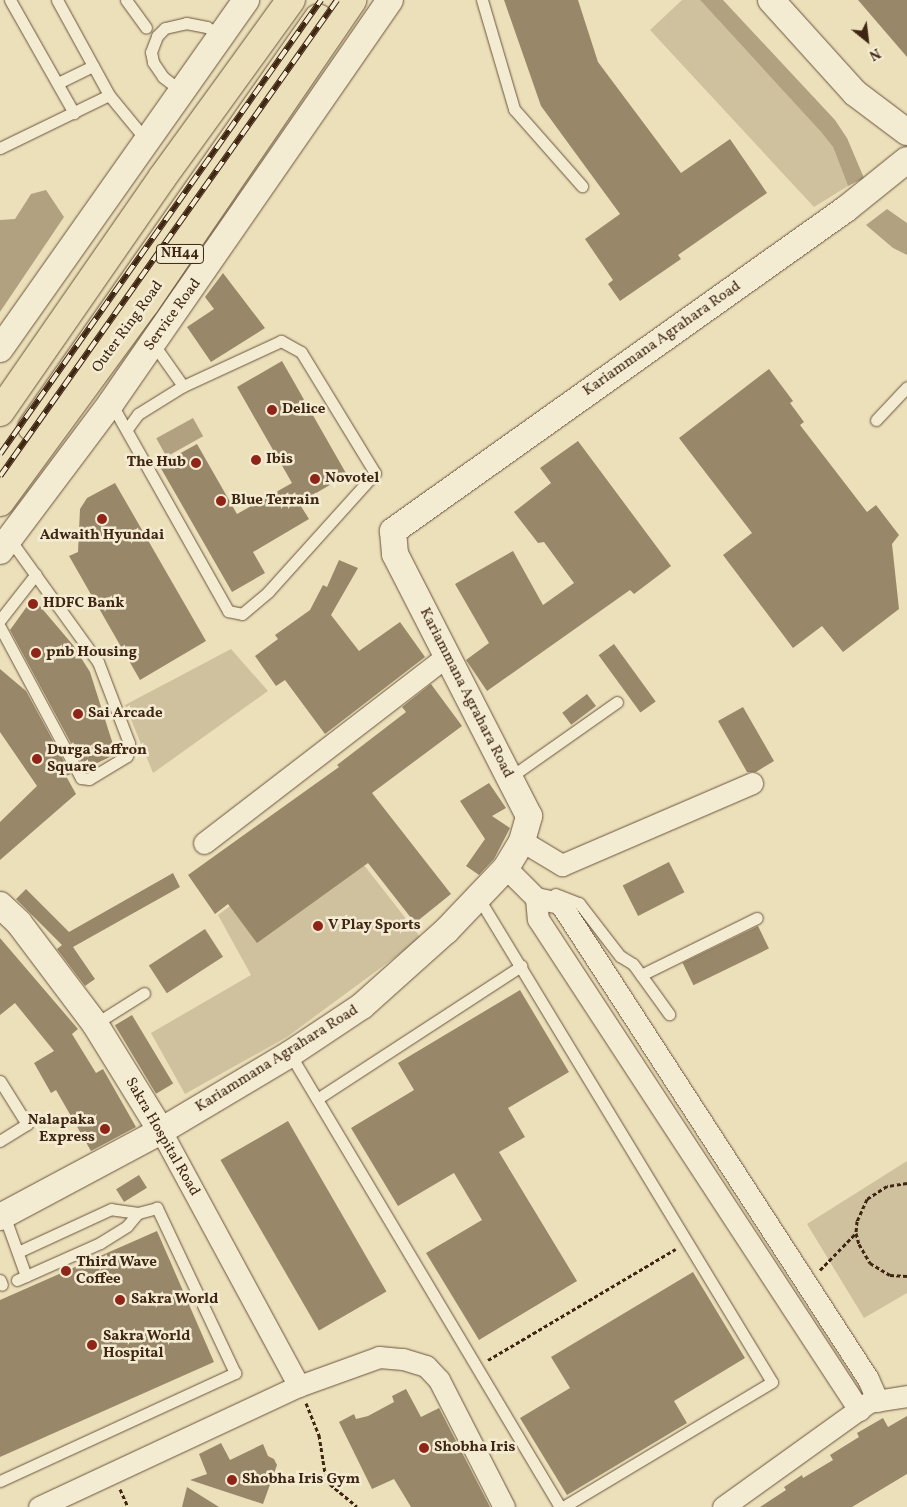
<!DOCTYPE html>
<html>
<head>
<meta charset="utf-8">
<style>
  body { margin:0 }
  #map { position:relative; width:907px; height:1507px; overflow:hidden; background:#ece0ba; font-family:Vollkorn,serif }
  div>[style] { position:absolute }
  [style*='--x'] { left:calc(var(--x)*1px); top:calc(var(--y)*1px); width:calc(var(--w)*1px); rotate:calc(var(--a)*1deg) }
  .green>* { inset:0; background:#cfc09e }
  .water>* { inset:0; background:#b1a181; transform-origin:0 0 }
  .building>* { inset:0; background:#99876a; transform-origin:0 0 }
  .path>* { height:3px; margin-top:-1.5px; transform-origin:0; background:repeating-linear-gradient(90deg,#3f2613 0 4px,transparent 0 6.5px) }
  .roads { filter:drop-shadow(0 0 1px #6a543d) drop-shadow(0 0 1px #6a543d) }
  .service>* { height:11px; margin:-5.5px; padding:0 5.5px; transform-origin:5.5px; border-radius:5.5px; background:#f3ebd2 }
  .minor>* { height:21px; margin:-10.5px; padding:0 10.5px; transform-origin:10.5px; border-radius:10.5px; background:#f3ebd2 }
  .tertiary>* { height:26px; margin:-13px; padding:0 13px; transform-origin:13px; border-radius:13px; background:#f3ebd2 }
  .trunk>* { height:28px; margin:-14px; padding:0 14px; transform-origin:14px; border-radius:14px; background:#ece0ba }
  .rail>* { height:5.5px; margin-top:-2.75px; transform-origin:0; background:repeating-linear-gradient(90deg,#f3ebd2 0 11px,#3f2613 0 22px); box-sizing:border-box; border-block:1px solid #3f2613 }
  .dots>* { width:14px; height:14px; translate:-50% -50%; box-sizing:border-box; border:2px solid #f3ebd2; border-radius:50% }
  span { translate:-50% -50%; white-space:nowrap; text-align:center; line-height:1.15; -webkit-text-stroke:5px #f3ebd2; paint-order:stroke }
  .shield-label span { padding:1px 4px; background:#f3ebd2; border:1px solid; border-radius:4px; -webkit-text-stroke-width:0 }
  .shield-label { font-size:14px; color:#3f2613; font-weight:700 }
  .street-label { font-size:15px; color:#3f2613 }
  .poi-label { font-size:15px; color:#3f2613; font-weight:700 }
  .left { translate:0 -50%; text-align:left }
  .right { translate:-100% -50%; text-align:right }
  .north { position:absolute; left:842px; top:15px; width:50px; height:50px; -webkit-text-stroke:4px #f3ebd2; paint-order:stroke; rotate:151deg; font-size:14px; font-weight:700; line-height:20px; text-align:center; color:#3f2613 }
  .north::after { content:''; display:block; margin:auto; width:18px; height:22px; background:#3f2613; clip-path:polygon(50% 0,100% 100%,50% 72%,0 100%) }
</style>
</head>
<body>
<div id="map">
  <div class="green">
    <i style="clip-path:polygon(682px 0,700px 0,821px 132px,833px 147px,848px 186px,814px 207px,650px 30px)"></i>
    <i style="clip-path:polygon(231px 649px,268px 691px,153px 773px,125px 705px)"></i>
    <i style="clip-path:polygon(335px 828px,421px 938px,287px 1037px,185px 1094px,151px 1033px,251px 975px,218px 915px)"></i>
    <i style="clip-path:polygon(907px 1161px,907px 1293px,864px 1318px,807px 1224px)"></i>
  </div>
  <div class="water">
    <i style="clip-path:polygon(700px 0,723px 0,835px 120px,847px 138px,864px 178px,848px 186px,833px 147px,821px 132px)"></i>
    <i style="clip-path:polygon(46px 190px,64px 217px,0 312px,0 220px,15px 219px,31px 194px)"></i>
    <i style="clip-path:polygon(887px 209px,907px 223px,907px 255px,893px 248px,866px 225px)"></i>
    <i style="left:193px;top:418px;width:21px;height:42px;rotate:61deg"></i>
  </div>
  <div class="building">
    <i style="clip-path:polygon(504px 0,578px 0,598px 62px,681px 173px,730px 139px,767px 193px,678px 255px,681px 259px,620px 301px,608px 284px,613px 280px,585px 239px,620px 214px,541px 106px)"></i>
    <i style="clip-path:polygon(858px 0,907px 0,907px 57px)"></i>
    <i style="clip-path:polygon(223px 273px,265px 328px,211px 362px,187px 327px,214px 309px,205px 297px)"></i>
    <i style="clip-path:polygon(282px 361px,347px 475px,299px 503px,309px 519px,253px 552px,265px 573px,232px 592px,159px 465px,197px 444px,237px 514px,292px 483px,237px 387px)"></i>
    <i style="clip-path:polygon(769px 369px,793px 401px,790px 403px,804px 422px,800px 425px,867px 512px,876px 505px,899px 535px,892px 544px,899px 609px,843px 652px,822px 626px,793px 648px,723px 555px,752px 533px,679px 438px)"></i>
    <i style="clip-path:polygon(578px 441px,671px 566px,634px 594px,630px 590px,487px 691px,466px 660px,489px 643px,455px 584px,513px 551px,543px 605px,574px 583px,544px 542px,538px 543px,514px 512px,551px 483px,540px 468px)"></i>
    <i style="clip-path:polygon(115px 483px,206px 641px,140px 680px,69px 556px,78px 552px,80px 509px,87px 498px)"></i>
    <i style="clip-path:polygon(339px 560px,358px 568px,331px 615px,359px 651px,400px 622px,425px 657px,325px 734px,285px 680px,276px 686px,255px 656px,278px 639px,275px 635px,310px 610px,323px 585px,327px 587px)"></i>
    <i style="clip-path:polygon(33px 598px,73px 645px,90px 672px,116px 754px,85px 769px,10px 630px)"></i>
    <i style="left:614px;top:644px;width:71px;height:19px;rotate:54deg"></i>
    <i style="clip-path:polygon(0 669px,26px 691px,71px 774px,66px 776px,76px 794px,0 860px,0 822px,37px 786px,0 732px)"></i>
    <i style="clip-path:polygon(431px 684px,462px 726px,372px 793px,451px 894px,415px 923px,368px 863px,257px 943px,228px 904px,215px 914px,188px 875px,339px 767px,337px 765px,406px 712px,402px 707px)"></i>
    <i style="left:587px;top:694px;width:15px;height:31px;rotate:53deg"></i>
    <i style="clip-path:polygon(743px 707px,774px 761px,756px 772px,747px 772px,718px 721px)"></i>
    <i style="clip-path:polygon(489px 783px,506px 808px,492px 816px,510px 828px,494px 859px,479px 875px,466px 866px,485px 839px,460px 801px)"></i>
    <i style="left:669px;top:862px;width:34px;height:52px;rotate:63deg"></i>
    <i style="clip-path:polygon(173px 873px,180px 887px,73px 947px,95px 979px,85px 986px,57px 949px,62px 945px,16px 899px,26px 889px,69px 932px)"></i>
    <i style="left:758px;top:926px;width:25px;height:84px;rotate:64deg"></i>
    <i style="left:205px;top:929px;width:33px;height:67px;rotate:57deg"></i>
    <i style="clip-path:polygon(0 938px,78px 1029px,72px 1034px,96px 1073px,103px 1069px,136px 1127px,91px 1151px,56px 1090px,51px 1093px,34px 1063px,54px 1051px,15px 1003px,0 1015px)"></i>
    <i style="clip-path:polygon(520px 990px,569px 1072px,508px 1108px,525px 1137px,499px 1152px,577px 1281px,479px 1340px,426px 1253px,482px 1220px,454px 1173px,398px 1206px,351px 1128px,414px 1090px,398px 1063px)"></i>
    <i style="left:132px;top:1015px;width:80px;height:20px;rotate:59deg"></i>
    <i style="left:288px;top:1121px;width:197px;height:78px;rotate:60deg"></i>
    <i style="left:139px;top:1175px;width:15px;height:27px;rotate:58deg"></i>
    <i style="clip-path:polygon(157px 1231px,214px 1362px,0 1457px,0 1300px)"></i>
    <i style="clip-path:polygon(693px 1272px,745px 1358px,674px 1401px,687px 1423px,567px 1495px,520px 1418px,570px 1388px,551px 1357px)"></i>
    <i style="clip-path:polygon(406px 1389px,421px 1417px,439px 1408px,490px 1507px,411px 1507px,394px 1479px,372px 1489px,339px 1422px,354px 1414px,356px 1419px,368px 1416px,394px 1402px,392px 1396px)"></i>
    <i style="clip-path:polygon(907px 1416px,907px 1474px,852px 1507px,760px 1507px,786px 1490px,784px 1487px,802px 1475px,803px 1478px,833px 1460px,830px 1455px,859px 1437px,857px 1433px,883px 1418px,888px 1427px)"></i>
    <i style="clip-path:polygon(221px 1443px,230px 1460px,263px 1444px,268px 1456px,274px 1459px,277px 1465px,263px 1504px,190px 1480px,207px 1474px,199px 1454px)"></i>
    <i style="clip-path:polygon(187px 1487px,219px 1507px,182px 1507px)"></i>
  </div>
  <div class="path">
    <i style="--x:907;--y:1183;--w:20;--a:171"></i>
    <i style="--x:887;--y:1186;--w:24;--a:147"></i>
    <i style="--x:867;--y:1199;--w:24;--a:114"></i>
    <i style="--x:857;--y:1221;--w:12;--a:95"></i>
    <i style="--x:856;--y:1233;--w:11;--a:75"></i>
    <i style="--x:859;--y:1244;--w:22;--a:60"></i>
    <i style="--x:870;--y:1263;--w:23;--a:31"></i>
    <i style="--x:890;--y:1275;--w:17;--a:3"></i>
    <i style="--x:820;--y:1270;--w:52;--a:-45.8"></i>
    <i style="--x:488;--y:1360;--w:218;--a:-30.6"></i>
    <i style="--x:306;--y:1403;--w:35;--a:68"></i>
    <i style="--x:319;--y:1435;--w:39;--a:81"></i>
    <i style="--x:325;--y:1474;--w:11;--a:63"></i>
    <i style="--x:330;--y:1484;--w:35;--a:40"></i>
    <i style="--x:120;--y:1489;--w:20;--a:66"></i>
  </div>
  <div class="roads">
    <div class="service">
      <i style="--x:10;--y:0;--w:130;--a:60.5"></i>
      <i style="--x:57;--y:0;--w:108;--a:61.3"></i>
      <i style="--x:109;--y:95;--w:58;--a:50.6"></i>
      <i style="--x:126;--y:0;--w:34;--a:54"></i>
      <i style="--x:482;--y:0;--w:114;--a:73.6"></i>
      <i style="--x:514;--y:109;--w:103;--a:48.6"></i>
      <i style="--x:58;--y:83;--w:39;--a:-26"></i>
      <i style="--x:181;--y:91;--w:23;--a:-142"></i>
      <i style="--x:163;--y:77;--w:18;--a:-124"></i>
      <i style="--x:153;--y:62;--w:10;--a:-101"></i>
      <i style="--x:151;--y:52;--w:17;--a:-69"></i>
      <i style="--x:157;--y:36;--w:11;--a:-45"></i>
      <i style="--x:165;--y:28;--w:22;--a:-13"></i>
      <i style="--x:186;--y:23;--w:21;--a:11"></i>
      <i style="--x:207;--y:27;--w:16;--a:35"></i>
      <i style="--x:0;--y:148;--w:121;--a:-25.9"></i>
      <i style="--x:152;--y:342;--w:54;--a:54.8"></i>
      <i style="--x:111;--y:403;--w:239;--a:60.6"></i>
      <i style="--x:228;--y:611;--w:14;--a:12"></i>
      <i style="--x:242;--y:614;--w:34;--a:-40"></i>
      <i style="--x:268;--y:592;--w:160;--a:-48"></i>
      <i style="--x:375;--y:473;--w:142;--a:-121.4"></i>
      <i style="--x:301;--y:352;--w:23;--a:-151"></i>
      <i style="--x:281;--y:341;--w:108;--a:155.3"></i>
      <i style="--x:183;--y:386;--w:53;--a:148.1"></i>
      <i style="--x:138;--y:414;--w:19;--a:126"></i>
      <i style="--x:876;--y:420;--w:45;--a:-46.8"></i>
      <i style="--x:0;--y:620;--w:58;--a:-52"></i>
      <i style="--x:0;--y:627;--w:171;--a:61.8"></i>
      <i style="--x:81;--y:778;--w:8;--a:7"></i>
      <i style="--x:89;--y:779;--w:44;--a:-31.2"></i>
      <i style="--x:127;--y:756;--w:13;--a:-81"></i>
      <i style="--x:129;--y:743;--w:87;--a:-110.9"></i>
      <i style="--x:98;--y:662;--w:153;--a:-125.7"></i>
      <i style="--x:509;--y:778;--w:132;--a:-35.1"></i>
      <i style="--x:555;--y:894;--w:26;--a:21"></i>
      <i style="--x:579;--y:903;--w:67;--a:52.3"></i>
      <i style="--x:620;--y:956;--w:15;--a:32"></i>
      <i style="--x:633;--y:964;--w:62;--a:54.2"></i>
      <i style="--x:478;--y:897;--w:567;--a:58.78"></i>
      <i style="--x:772;--y:1382;--w:244;--a:149.1"></i>
      <i style="--x:641;--y:975;--w:129;--a:-26.2"></i>
      <i style="--x:95;--y:1024;--w:58;--a:-32.3"></i>
      <i style="--x:290;--y:1054;--w:527;--a:59.2"></i>
      <i style="--x:0;--y:1081;--w:51;--a:57.9"></i>
      <i style="--x:27;--y:1124;--w:32;--a:148"></i>
      <i style="--x:317;--y:1099;--w:244;--a:-33.1"></i>
      <i style="--x:4;--y:1215;--w:65;--a:70.2"></i>
      <i style="--x:0;--y:1280;--w:5;--a:68"></i>
      <i style="--x:17;--y:1280;--w:91;--a:-24"></i>
      <i style="--x:100;--y:1243;--w:32;--a:-32"></i>
      <i style="--x:127;--y:1226;--w:17;--a:-50"></i>
      <i style="--x:0;--y:1481;--w:259;--a:-24.7"></i>
      <i style="--x:235;--y:1373;--w:183;--a:-115.3"></i>
      <i style="--x:157;--y:1208;--w:20;--a:165"></i>
      <i style="--x:138;--y:1213;--w:27;--a:-172"></i>
      <i style="--x:111;--y:1209;--w:100;--a:155.2"></i>
    </div>
    <div class="minor">
      <i style="--x:522;--y:841;--w:47;--a:31"></i>
      <i style="--x:562;--y:865;--w:207;--a:-23.3"></i>
      <i style="--x:204;--y:843;--w:307;--a:-37.6"></i>
      <i style="--x:506;--y:868;--w:42;--a:45"></i>
      <i style="--x:536;--y:898;--w:25;--a:12"></i>
      <i style="--x:560;--y:903;--w:567;--a:57.09"></i>
      <i style="--x:868;--y:1379;--w:24;--a:66"></i>
      <i style="--x:536;--y:898;--w:21;--a:85"></i>
      <i style="--x:538;--y:919;--w:587;--a:56.82"></i>
      <i style="--x:161;--y:1131;--w:290;--a:61.6"></i>
      <i style="--x:39;--y:1507;--w:287;--a:-25"></i>
      <i style="--x:299;--y:1386;--w:85;--a:-19.9"></i>
      <i style="--x:379;--y:1357;--w:24;--a:5"></i>
      <i style="--x:403;--y:1359;--w:24;--a:17"></i>
      <i style="--x:426;--y:1366;--w:19;--a:47"></i>
      <i style="--x:439;--y:1380;--w:143;--a:62.9"></i>
      <i style="--x:723;--y:1507;--w:180;--a:-35.7"></i>
      <i style="--x:869;--y:1402;--w:38;--a:-9"></i>
    </div>
    <div class="tertiary">
      <i style="--x:771;--y:0;--w:125;--a:47.9"></i>
      <i style="--x:855;--y:93;--w:65;--a:36.9"></i>
      <i style="--x:0;--y:349;--w:427;--a:-54.8"></i>
      <i style="--x:0;--y:551;--w:185;--a:-53.1"></i>
      <i style="--x:111;--y:403;--w:490;--a:-55.3"></i>
      <i style="--x:0;--y:905;--w:26;--a:43"></i>
      <i style="--x:19;--y:923;--w:126;--a:53"></i>
      <i style="--x:95;--y:1024;--w:126;--a:58.3"></i>
      <i style="--x:0;--y:1217;--w:183;--a:-28.1"></i>
      <i style="--x:161;--y:1131;--w:150;--a:-30.8"></i>
      <i style="--x:290;--y:1054;--w:87;--a:-33.7"></i>
      <i style="--x:362;--y:1006;--w:113;--a:-41.8"></i>
      <i style="--x:446;--y:931;--w:87;--a:-46.4"></i>
      <i style="--x:506;--y:868;--w:31;--a:-59"></i>
      <i style="--x:522;--y:841;--w:26;--a:-74"></i>
      <i style="--x:529;--y:816;--w:294;--a:-117.1"></i>
      <i style="--x:395;--y:554;--w:23;--a:-95"></i>
      <i style="--x:393;--y:531;--w:556;--a:-35.41"></i>
      <i style="--x:846;--y:209;--w:78;--a:-38.8"></i>
    </div>
    <div class="trunk">
      <i style="--x:0;--y:412;--w:285;--a:-55.3"></i>
      <i style="--x:162;--y:178;--w:220;--a:-54.1"></i>
      <i style="--x:32;--y:427;--w:499;--a:-55"></i>
      <i style="--x:0;--y:502;--w:245;--a:-53.8"></i>
      <i style="--x:145;--y:304;--w:368;--a:-55.7"></i>
    </div>
  </div>
  <div class="rail">
    <i style="--x:0;--y:454;--w:556;--a:-54.74"></i>
    <i style="--x:0;--y:476;--w:583;--a:-54.7"></i>
  </div>
  <div class="dots">
    <i style="left:272px;top:410px;background:#8f2418"></i>
    <i style="left:256px;top:460px;background:#8f2418"></i>
    <i style="left:196px;top:463px;background:#8f2418"></i>
    <i style="left:315px;top:479px;background:#8f2418"></i>
    <i style="left:221px;top:501px;background:#8f2418"></i>
    <i style="left:102px;top:519px;background:#8f2418"></i>
    <i style="left:33px;top:604px;background:#8f2418"></i>
    <i style="left:36px;top:653px;background:#8f2418"></i>
    <i style="left:78px;top:714px;background:#8f2418"></i>
    <i style="left:37px;top:759px;background:#8f2418"></i>
    <i style="left:318px;top:926px;background:#8f2418"></i>
    <i style="left:105px;top:1129px;background:#8f2418"></i>
    <i style="left:66px;top:1271px;background:#8f2418"></i>
    <i style="left:120px;top:1300px;background:#8f2418"></i>
    <i style="left:92px;top:1345px;background:#8f2418"></i>
    <i style="left:424px;top:1448px;background:#8f2418"></i>
    <i style="left:232px;top:1480px;background:#8f2418"></i>
  </div>
  <div class="shield-label">
    <span style="left:180px;top:254px">NH44</span>
  </div>
  <div class="street-label">
    <span style="left:173px;top:315px;rotate:-54deg">Service Road</span>
    <span style="left:128px;top:327px;rotate:-54deg">Outer Ring Road</span>
    <span style="left:662px;top:339px;rotate:-35deg">Kariammana Agrahara Road</span>
    <span style="left:466px;top:693px;rotate:63deg">Kariammana Agrahara Road</span>
    <span style="left:277px;top:1059px;rotate:-32deg">Kariammana Agrahara Road</span>
    <span style="left:162px;top:1137px;rotate:60deg">Sakra Hospital Road</span>
  </div>
  <div class="poi-label">
    <span class="left" style="left:282px;top:410px">Delice</span>
    <span class="left" style="left:266px;top:460px">Ibis</span>
    <span class="right" style="left:186px;top:463px">The Hub</span>
    <span class="left" style="left:325px;top:479px">Novotel</span>
    <span class="left" style="left:231px;top:501px">Blue Terrain</span>
    <span style="left:102px;top:536px">Adwaith Hyundai</span>
    <span class="left" style="left:43px;top:604px">HDFC Bank</span>
    <span class="left" style="left:46px;top:653px">pnb Housing</span>
    <span class="left" style="left:88px;top:714px">Sai Arcade</span>
    <span class="left" style="left:47px;top:759px">Durga Saffron<br>Square</span>
    <span class="left" style="left:328px;top:926px">V Play Sports</span>
    <span class="right" style="left:95px;top:1129px">Nalapaka<br>Express</span>
    <span class="left" style="left:76px;top:1271px">Third Wave<br>Coffee</span>
    <span class="left" style="left:131px;top:1300px">Sakra World</span>
    <span class="left" style="left:103px;top:1345px">Sakra World<br>Hospital</span>
    <span class="left" style="left:434px;top:1448px">Shobha Iris</span>
    <span class="left" style="left:242px;top:1480px">Shobha Iris Gym</span>
  </div>
  <div class="north">N</div>
</div>
</body>
</html>
